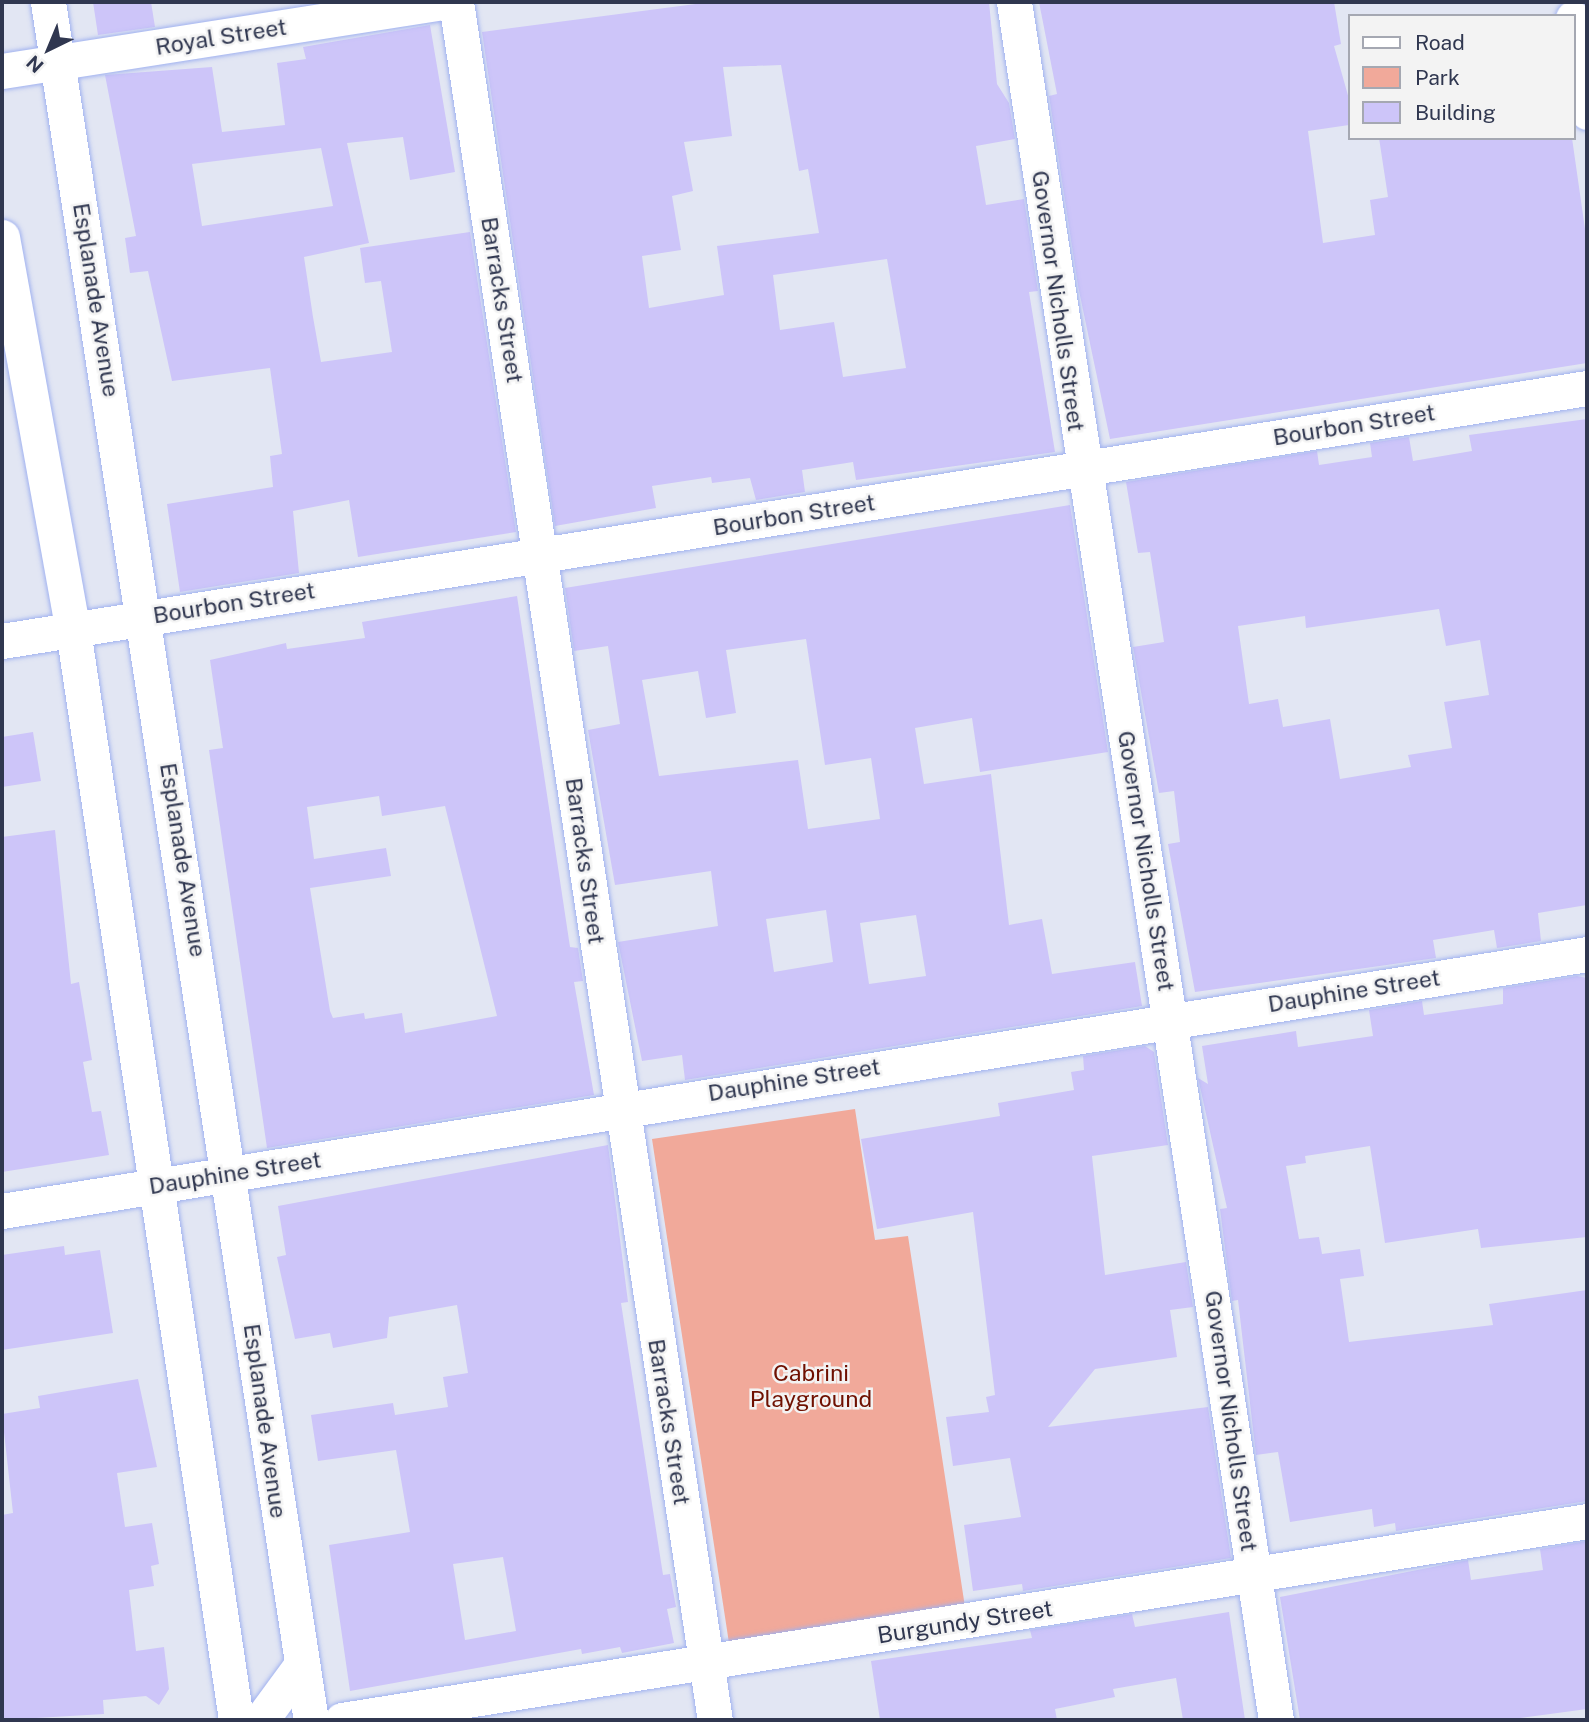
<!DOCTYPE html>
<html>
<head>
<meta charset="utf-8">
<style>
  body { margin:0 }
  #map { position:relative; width:1589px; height:1722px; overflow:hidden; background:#e2e6f3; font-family:"Public Sans",sans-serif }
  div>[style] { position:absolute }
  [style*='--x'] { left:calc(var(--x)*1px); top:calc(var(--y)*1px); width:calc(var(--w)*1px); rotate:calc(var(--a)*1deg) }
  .green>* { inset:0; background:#f1a99a }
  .building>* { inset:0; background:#cdc5f9 }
  .roads { filter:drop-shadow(0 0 2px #a1b2f0) drop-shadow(0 0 2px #a1b2f0) }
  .minor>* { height:35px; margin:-17.5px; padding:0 17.5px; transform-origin:17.5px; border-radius:17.5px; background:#fff }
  span { translate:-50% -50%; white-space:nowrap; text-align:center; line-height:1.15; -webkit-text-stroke:5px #f3f3f3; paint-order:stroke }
  .street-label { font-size:23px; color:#303750 }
  .park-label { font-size:23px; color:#6f1001 }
  .frame { position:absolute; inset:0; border:4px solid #303750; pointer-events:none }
  .legend { position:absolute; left:1348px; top:14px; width:228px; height:126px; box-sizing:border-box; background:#f3f3f3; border:2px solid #a5a8b2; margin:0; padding:9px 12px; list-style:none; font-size:21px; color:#303750 }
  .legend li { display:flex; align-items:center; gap:14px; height:35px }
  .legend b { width:35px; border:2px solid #a5a8b2 }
  .north { position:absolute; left:14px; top:14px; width:70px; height:70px; -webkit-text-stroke:5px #f3f3f3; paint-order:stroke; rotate:223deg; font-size:19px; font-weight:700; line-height:28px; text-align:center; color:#303750 }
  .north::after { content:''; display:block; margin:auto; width:24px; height:32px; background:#303750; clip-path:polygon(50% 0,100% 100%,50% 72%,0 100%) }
</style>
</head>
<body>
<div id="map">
  <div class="green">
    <i style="clip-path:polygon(855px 1109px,875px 1240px,908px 1236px,965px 1607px,729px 1643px,652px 1139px)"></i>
  </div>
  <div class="building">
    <i style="clip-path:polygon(93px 2px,151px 2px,155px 27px,98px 35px)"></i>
    <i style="clip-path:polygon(evenodd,711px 2px,989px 2px,997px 84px,1009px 103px,1015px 139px,976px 146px,986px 205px,1024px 199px,1038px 291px,1029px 292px,1055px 452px,856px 480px,853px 462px,802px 470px,805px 492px,756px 500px,750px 478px,712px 483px,711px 477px,652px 486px,656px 508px,555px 526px,482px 32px,711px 2px,781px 65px,799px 171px,808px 169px,819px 233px,717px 246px,724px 295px,649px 308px,642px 256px,681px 250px,672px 196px,693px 191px,684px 142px,732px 136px,723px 67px,781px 65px,711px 2px,887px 259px,906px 368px,843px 377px,834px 322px,780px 330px,773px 275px,887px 259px)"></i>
    <i style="clip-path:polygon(1039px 2px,1334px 2px,1341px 44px,1334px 46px,1349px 99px,1349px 125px,1308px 131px,1323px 243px,1375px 235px,1370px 200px,1388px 197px,1379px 138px,1572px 138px,1587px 243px,1587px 363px,1110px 439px,1078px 286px,1049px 96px,1057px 94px)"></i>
    <i style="clip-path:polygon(evenodd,430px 25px,455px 172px,410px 180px,403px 137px,347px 143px,369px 243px,304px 257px,313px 317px,321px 362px,392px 352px,381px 281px,365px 283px,360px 248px,470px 232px,516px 532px,358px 557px,349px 500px,293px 511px,299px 573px,180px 592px,167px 504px,273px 487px,270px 456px,282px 454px,270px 368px,172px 381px,148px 271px,130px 273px,125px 238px,136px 236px,105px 75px,212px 67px,222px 132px,285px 125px,277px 63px,306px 59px,303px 47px,430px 25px,321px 148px,333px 206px,202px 226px,192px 164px,321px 148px)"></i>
    <i style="clip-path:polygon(evenodd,1587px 419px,1587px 905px,1538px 913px,1541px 941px,1497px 948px,1494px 930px,1433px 940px,1436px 958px,1195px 992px,1168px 844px,1180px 842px,1174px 791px,1159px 793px,1133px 647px,1164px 642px,1150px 552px,1138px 553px,1126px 482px,1317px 451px,1319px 465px,1372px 457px,1370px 443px,1409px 437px,1413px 461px,1472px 451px,1469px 435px,1587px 419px,1439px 609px,1446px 646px,1480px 640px,1489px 695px,1444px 702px,1452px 748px,1408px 755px,1411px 767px,1340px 779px,1330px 719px,1283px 727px,1278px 699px,1249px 704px,1238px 626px,1305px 616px,1306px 628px,1439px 609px)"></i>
    <i style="clip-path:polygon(evenodd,1070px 505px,1108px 752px,980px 772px,972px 718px,915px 728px,924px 784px,991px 774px,1009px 925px,1042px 919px,1052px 974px,1135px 962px,1142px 1006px,685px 1080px,682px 1055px,642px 1061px,618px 942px,718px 926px,711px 871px,615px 885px,588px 730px,620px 724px,608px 646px,574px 651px,565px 588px,1070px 505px,806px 639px,825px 765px,871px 758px,880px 819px,808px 829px,798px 760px,659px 776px,642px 680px,698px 671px,706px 718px,736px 713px,726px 650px,806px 639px,1070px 505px,826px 910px,833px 962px,774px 972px,766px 919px,826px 910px,1070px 505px,916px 915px,926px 976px,869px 984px,860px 923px,916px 915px)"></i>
    <i style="clip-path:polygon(evenodd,517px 596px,570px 947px,578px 948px,583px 981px,574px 982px,594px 1095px,267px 1148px,209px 750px,223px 748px,210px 660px,286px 643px,287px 649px,365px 638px,362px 622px,517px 596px,379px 796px,382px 816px,445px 806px,497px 1016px,405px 1033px,402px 1013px,365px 1019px,364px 1013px,333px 1018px,330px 1011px,310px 888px,391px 876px,386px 848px,314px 859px,307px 807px,379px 796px)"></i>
    <i style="clip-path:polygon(33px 732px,41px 781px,2px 787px,2px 737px)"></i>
    <i style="clip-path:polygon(55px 830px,71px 984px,79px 982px,92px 1060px,83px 1062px,92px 1112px,101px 1111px,109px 1155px,2px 1172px,2px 837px)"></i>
    <i style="clip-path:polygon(1577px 976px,1587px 978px,1587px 1237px,1481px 1248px,1478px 1229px,1385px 1243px,1370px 1146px,1305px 1156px,1306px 1163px,1286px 1166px,1299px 1239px,1319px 1237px,1322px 1254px,1360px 1249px,1364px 1276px,1340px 1279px,1349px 1342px,1493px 1325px,1489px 1304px,1587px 1290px,1587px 1501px,1396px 1531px,1395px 1523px,1374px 1527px,1372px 1509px,1290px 1522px,1278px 1452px,1256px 1455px,1238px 1300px,1232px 1301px,1226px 1256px,1220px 1209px,1227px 1208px,1198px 1078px,1208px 1084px,1202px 1046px,1296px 1031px,1298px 1047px,1373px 1036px,1369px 1010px,1422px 1001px,1424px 1015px,1503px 1004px,1503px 988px)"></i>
    <i style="clip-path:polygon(1145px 1046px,1154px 1052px,1168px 1145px,1092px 1156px,1105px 1275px,1186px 1262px,1193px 1307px,1170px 1310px,1177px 1357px,1095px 1369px,1048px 1427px,1208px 1407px,1231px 1558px,1023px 1591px,1022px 1584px,973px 1591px,964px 1525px,1021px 1517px,1010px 1458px,953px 1466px,946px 1417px,989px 1412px,986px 1397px,995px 1395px,973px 1212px,877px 1229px,861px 1139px,1000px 1116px,998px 1103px,1074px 1090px,1071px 1072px,1084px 1070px,1083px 1056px)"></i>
    <i style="clip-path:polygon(evenodd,608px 1145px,628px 1302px,621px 1303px,663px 1575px,670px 1574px,676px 1607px,667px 1609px,674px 1643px,622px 1653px,620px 1647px,582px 1654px,581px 1649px,350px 1691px,329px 1545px,410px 1532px,396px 1450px,318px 1461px,311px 1415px,393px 1403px,395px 1415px,448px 1407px,443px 1377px,468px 1373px,457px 1305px,389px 1317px,387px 1338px,333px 1348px,330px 1333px,295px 1339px,277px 1257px,286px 1255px,278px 1206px,608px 1145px,503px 1557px,516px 1631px,465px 1640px,453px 1564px,503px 1557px)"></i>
    <i style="clip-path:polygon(64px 1246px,65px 1255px,100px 1250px,113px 1333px,2px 1350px,2px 1255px)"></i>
    <i style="clip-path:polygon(138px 1379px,157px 1467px,117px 1473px,125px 1527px,152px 1523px,159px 1564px,151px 1566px,154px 1586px,129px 1590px,136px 1651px,164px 1647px,169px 1689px,159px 1705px,146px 1696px,103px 1700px,104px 1714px,2px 1720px,2px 1515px,13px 1513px,2px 1414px,40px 1408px,38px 1396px)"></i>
    <i style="clip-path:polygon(1587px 1541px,1587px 1709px,1505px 1720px,1300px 1720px,1280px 1597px,1468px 1560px,1471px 1580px,1543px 1570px,1540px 1549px)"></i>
    <i style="clip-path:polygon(1229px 1612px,1245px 1720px,1183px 1720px,1176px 1678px,1113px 1689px,1115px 1697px,1055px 1709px,1057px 1720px,880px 1720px,871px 1661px,1032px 1638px,1030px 1630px,1132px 1614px,1135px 1627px)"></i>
  </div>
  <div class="roads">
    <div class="minor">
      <i style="--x:48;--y:2;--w:1738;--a:81.3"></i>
      <i style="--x:456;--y:2;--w:1737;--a:81.43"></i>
      <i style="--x:1014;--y:2;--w:1738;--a:81.33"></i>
      <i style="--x:1573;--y:18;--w:95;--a:81.5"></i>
      <i style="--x:2;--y:71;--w:444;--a:-8.9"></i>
      <i style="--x:2;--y:237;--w:399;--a:79.8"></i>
      <i style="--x:73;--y:630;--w:1102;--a:81.49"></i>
      <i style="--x:2;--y:641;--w:1605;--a:-9.07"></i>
      <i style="--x:2;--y:1211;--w:1606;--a:-9.21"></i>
      <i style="--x:261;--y:1720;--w:66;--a:-53.7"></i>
      <i style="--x:342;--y:1720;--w:1261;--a:-9.08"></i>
    </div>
  </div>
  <div class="street-label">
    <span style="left:221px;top:37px;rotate:-9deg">Royal Street</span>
    <span style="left:96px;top:300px;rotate:81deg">Esplanade Avenue</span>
    <span style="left:502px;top:300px;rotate:81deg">Barracks Street</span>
    <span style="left:1058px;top:301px;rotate:82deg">Governor Nicholls Street</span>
    <span style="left:1354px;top:425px;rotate:-9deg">Bourbon Street</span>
    <span style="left:794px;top:515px;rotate:-9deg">Bourbon Street</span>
    <span style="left:234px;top:603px;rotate:-9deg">Bourbon Street</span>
    <span style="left:183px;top:860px;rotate:81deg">Esplanade Avenue</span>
    <span style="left:585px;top:861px;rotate:82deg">Barracks Street</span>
    <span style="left:1146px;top:861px;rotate:81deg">Governor Nicholls Street</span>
    <span style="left:1354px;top:991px;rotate:-9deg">Dauphine Street</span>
    <span style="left:794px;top:1080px;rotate:-9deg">Dauphine Street</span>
    <span style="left:235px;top:1173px;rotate:-9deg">Dauphine Street</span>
    <span style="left:265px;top:1421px;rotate:82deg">Esplanade Avenue</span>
    <span style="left:1231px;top:1421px;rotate:82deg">Governor Nicholls Street</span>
    <span style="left:669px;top:1422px;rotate:81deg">Barracks Street</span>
    <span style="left:965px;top:1622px;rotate:-9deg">Burgundy Street</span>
  </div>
  <div class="park-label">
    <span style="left:811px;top:1386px">Cabrini<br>Playground</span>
  </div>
  <div class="frame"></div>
  <ul class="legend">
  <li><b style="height:9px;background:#fff"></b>Road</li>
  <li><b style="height:19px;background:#f1a99a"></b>Park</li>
  <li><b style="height:19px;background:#cdc5f9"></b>Building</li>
  </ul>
  <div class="north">N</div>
</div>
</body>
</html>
